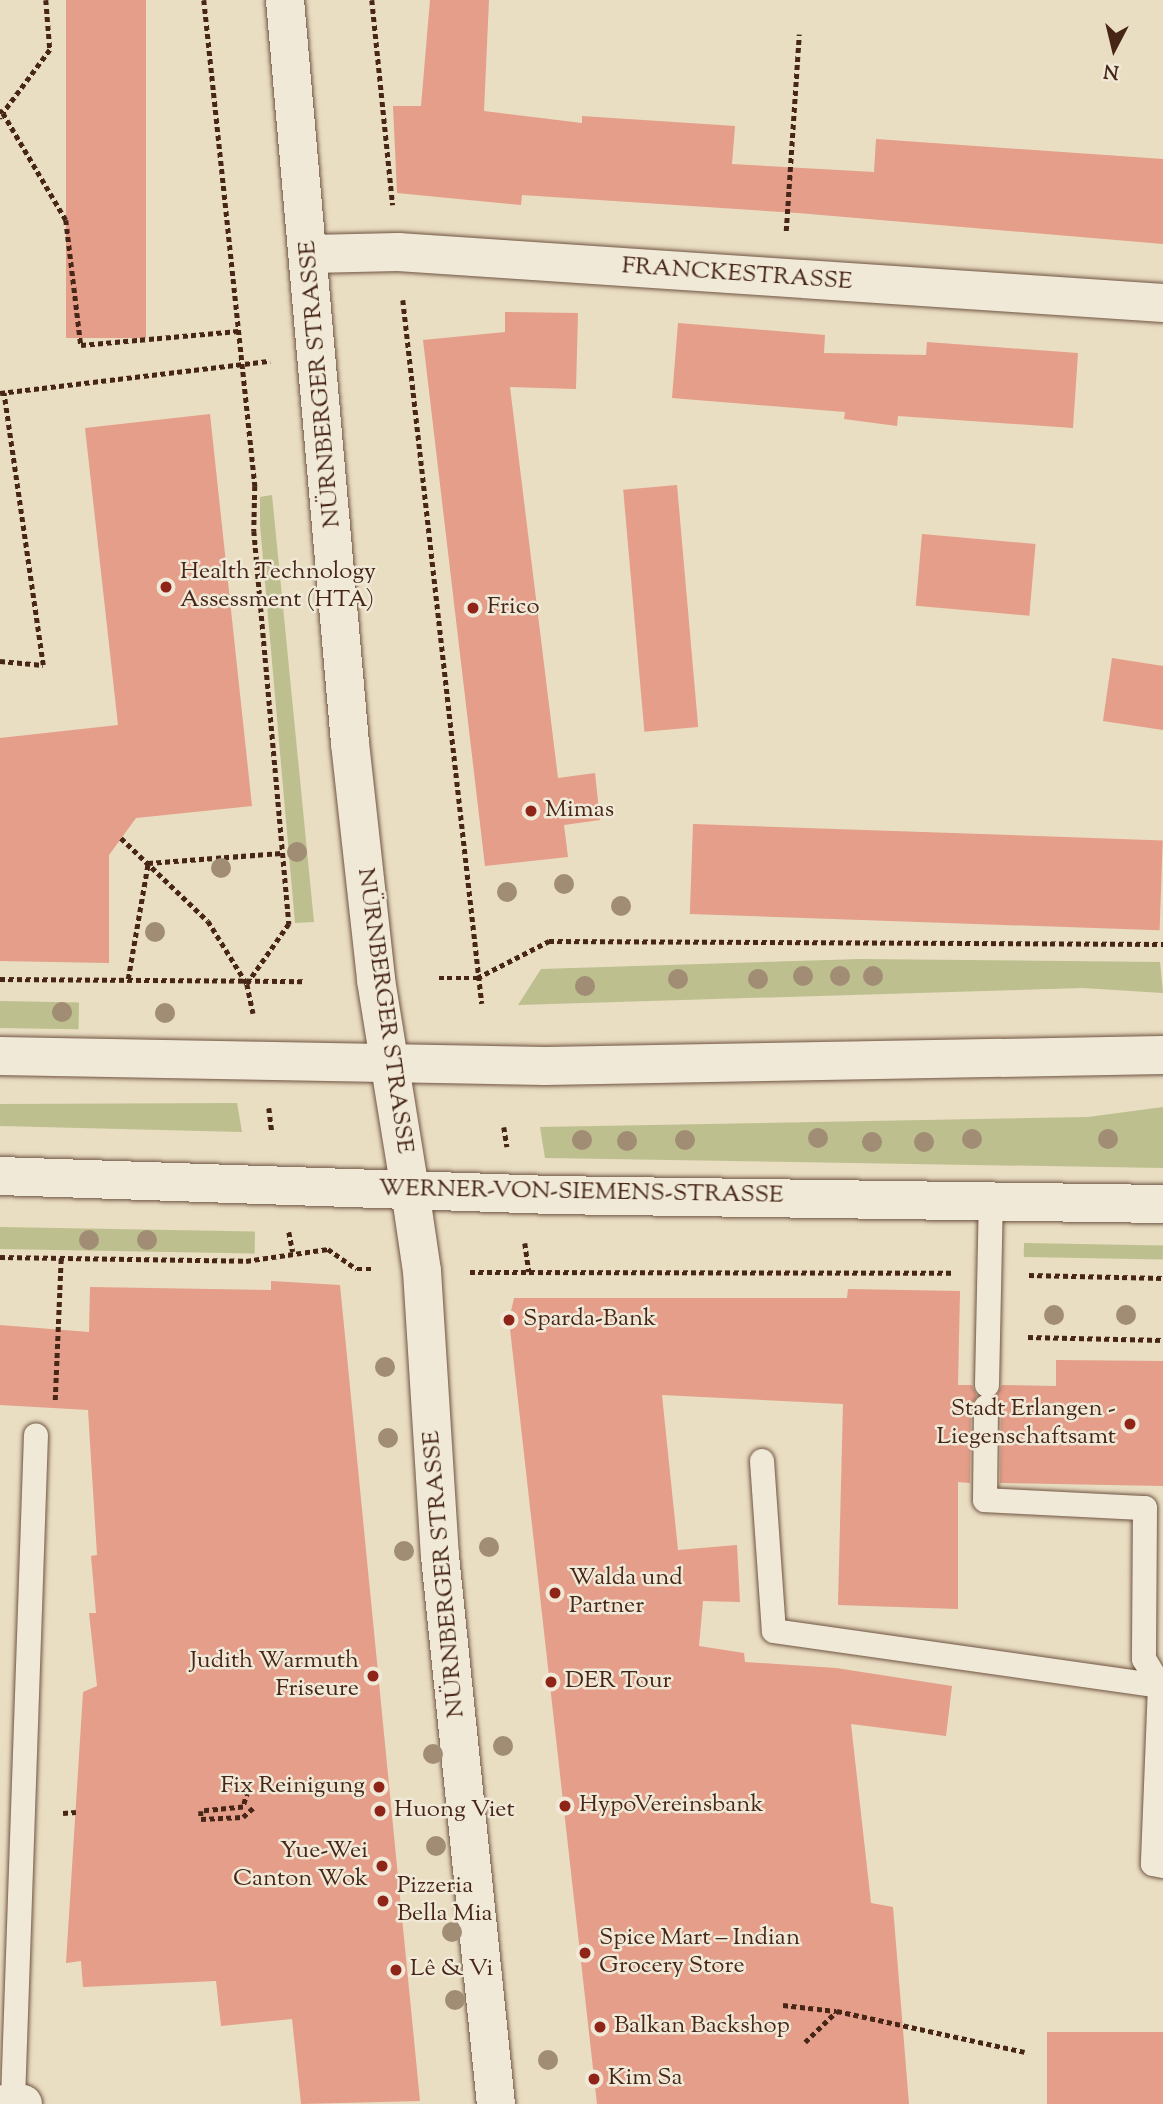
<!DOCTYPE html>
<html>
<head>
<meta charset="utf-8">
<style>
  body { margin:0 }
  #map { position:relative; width:1163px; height:2104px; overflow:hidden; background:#e9ddc2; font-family:"Sorts Mill Goudy",serif }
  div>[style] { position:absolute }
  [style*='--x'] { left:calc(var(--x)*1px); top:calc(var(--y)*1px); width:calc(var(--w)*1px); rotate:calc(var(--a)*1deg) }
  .green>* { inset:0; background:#bdbf8f; transform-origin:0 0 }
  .building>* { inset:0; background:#e49e89; transform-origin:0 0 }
  .path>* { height:4.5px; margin-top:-2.25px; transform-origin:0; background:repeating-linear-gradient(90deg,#472617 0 5px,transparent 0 8.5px) }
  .roads { filter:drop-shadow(0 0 2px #705442) drop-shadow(0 0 2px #705442) }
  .service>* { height:24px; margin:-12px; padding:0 12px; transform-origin:12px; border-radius:12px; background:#f1e9d7 }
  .minor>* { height:38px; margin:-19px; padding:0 19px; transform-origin:19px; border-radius:19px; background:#f1e9d7 }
  .tertiary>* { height:38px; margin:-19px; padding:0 19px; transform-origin:19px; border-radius:19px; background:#f1e9d7 }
  .secondary>* { height:38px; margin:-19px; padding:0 19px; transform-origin:19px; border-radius:19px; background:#f1e9d7 }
  .trees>* { width:20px; height:20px; margin:-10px; border-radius:50%; background:#a08d74 }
  .dots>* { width:19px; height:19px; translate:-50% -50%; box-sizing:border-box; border:4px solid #f1e9d7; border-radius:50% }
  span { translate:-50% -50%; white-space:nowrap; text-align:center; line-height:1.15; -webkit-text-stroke:5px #f1e9d7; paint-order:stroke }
  .street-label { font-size:24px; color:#472617 }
  .poi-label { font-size:24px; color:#472617 }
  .left { translate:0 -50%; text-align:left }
  .right { translate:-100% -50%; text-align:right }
  .north { position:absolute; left:1079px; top:14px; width:70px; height:70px; -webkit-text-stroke:5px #f1e9d7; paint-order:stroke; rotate:187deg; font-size:19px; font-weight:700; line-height:28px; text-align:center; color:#472617 }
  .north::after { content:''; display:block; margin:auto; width:24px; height:32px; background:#472617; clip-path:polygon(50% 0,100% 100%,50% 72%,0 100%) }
</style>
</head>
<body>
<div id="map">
  <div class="green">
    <i style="clip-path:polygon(272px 495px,314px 922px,295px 923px,260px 525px,260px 497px)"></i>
    <i style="clip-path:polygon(860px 959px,1160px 962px,1163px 993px,1083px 988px,518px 1005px,541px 969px)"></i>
    <i style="left:0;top:1001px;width:79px;height:27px;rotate:1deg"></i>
    <i style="clip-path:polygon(237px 1103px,242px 1132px,0 1126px,0 1104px)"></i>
    <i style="clip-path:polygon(1163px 1107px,1163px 1168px,545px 1158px,540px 1127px,1088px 1117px)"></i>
    <i style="left:0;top:1227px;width:255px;height:22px;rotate:1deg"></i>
    <i style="left:1024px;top:1243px;width:139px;height:14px;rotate:1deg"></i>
  </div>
  <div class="building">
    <i style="left:66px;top:0;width:80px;height:338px"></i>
    <i style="clip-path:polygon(430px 0,489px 0,484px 111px,582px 123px,582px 116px,735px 126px,732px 164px,874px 172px,876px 139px,1163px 159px,1163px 244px,798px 213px,522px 195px,521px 205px,397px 193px,393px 106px,421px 106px)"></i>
    <i style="clip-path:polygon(505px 312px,578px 313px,576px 389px,510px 387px,558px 778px,595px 773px,600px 820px,564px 825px,568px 857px,485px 866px,423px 340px,505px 332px)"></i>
    <i style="clip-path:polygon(678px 323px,825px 335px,824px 353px,926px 355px,927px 342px,1078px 353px,1073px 428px,898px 416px,897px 426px,844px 419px,845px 412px,672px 398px)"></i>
    <i style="clip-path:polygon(210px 414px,252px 806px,136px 818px,109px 855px,109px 963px,0 961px,0 738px,118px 725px,85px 428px)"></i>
    <i style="left:677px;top:485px;width:243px;height:54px;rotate:85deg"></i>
    <i style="left:922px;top:534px;width:114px;height:72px;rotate:5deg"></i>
    <i style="clip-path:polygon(1112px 658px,1163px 666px,1163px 730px,1103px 721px)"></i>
    <i style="left:693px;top:824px;width:470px;height:90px;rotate:2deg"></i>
    <i style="clip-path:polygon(271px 1281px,340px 1285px,420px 2101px,301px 2104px,292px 2019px,221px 2026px,216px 1981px,83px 1987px,81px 1961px,66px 1963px,83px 1692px,97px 1686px,89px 1613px,96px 1613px,91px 1556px,97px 1555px,88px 1410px,0 1405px,0 1325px,89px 1332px,90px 1287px,271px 1290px)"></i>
    <i style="clip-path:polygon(848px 1289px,960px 1291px,958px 1385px,972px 1385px,977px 1396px,971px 1407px,970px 1483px,958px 1482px,958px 1609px,838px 1605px,843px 1404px,662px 1395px,678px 1550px,737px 1545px,740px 1602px,703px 1601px,699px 1646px,744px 1653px,745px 1662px,836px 1668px,952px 1686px,946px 1736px,851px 1724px,871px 1903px,893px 1907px,909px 2104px,597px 2104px,509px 1320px,514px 1298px,847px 1298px)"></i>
    <i style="clip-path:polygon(1056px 1360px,1163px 1361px,1163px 1486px,1000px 1483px,1001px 1407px,996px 1396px,1002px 1385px,1056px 1386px)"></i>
    <i style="left:1163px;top:2032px;width:72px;height:116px;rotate:90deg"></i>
  </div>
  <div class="path">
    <i style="--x:46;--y:0;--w:50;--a:85.4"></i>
    <i style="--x:50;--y:50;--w:79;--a:126.7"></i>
    <i style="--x:3;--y:113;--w:124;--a:59.5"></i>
    <i style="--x:66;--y:220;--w:126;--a:83.2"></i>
    <i style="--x:81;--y:345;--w:158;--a:-5.1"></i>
    <i style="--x:204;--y:0;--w:489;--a:84"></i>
    <i style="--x:255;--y:486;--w:45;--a:91.3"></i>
    <i style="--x:254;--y:531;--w:395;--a:84.9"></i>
    <i style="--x:289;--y:924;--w:73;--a:125"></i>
    <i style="--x:372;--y:0;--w:206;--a:84.2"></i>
    <i style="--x:0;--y:109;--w:10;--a:90"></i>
    <i style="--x:786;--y:231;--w:197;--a:-86.2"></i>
    <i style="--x:403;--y:300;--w:708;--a:83.6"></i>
    <i style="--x:0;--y:393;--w:272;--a:-6.8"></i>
    <i style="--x:0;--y:661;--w:43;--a:5.3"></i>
    <i style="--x:43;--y:665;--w:275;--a:-98.2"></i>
    <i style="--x:121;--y:838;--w:120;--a:43.7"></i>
    <i style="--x:208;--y:921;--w:74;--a:58.2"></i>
    <i style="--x:247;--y:984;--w:30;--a:78"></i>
    <i style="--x:439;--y:978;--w:38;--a:0"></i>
    <i style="--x:477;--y:978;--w:81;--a:-27.2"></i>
    <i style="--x:549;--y:941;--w:614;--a:0.28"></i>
    <i style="--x:0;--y:979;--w:305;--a:0.4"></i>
    <i style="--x:128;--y:979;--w:118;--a:-80.2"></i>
    <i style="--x:148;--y:863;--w:134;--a:-4.3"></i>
    <i style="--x:269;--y:1108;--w:24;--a:83"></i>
    <i style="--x:504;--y:1127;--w:20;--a:81"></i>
    <i style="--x:289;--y:1232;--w:20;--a:79"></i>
    <i style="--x:525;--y:1243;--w:29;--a:82"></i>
    <i style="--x:0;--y:1257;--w:246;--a:0.9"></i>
    <i style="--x:246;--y:1261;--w:83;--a:-8.3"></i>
    <i style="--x:328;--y:1249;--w:35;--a:35"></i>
    <i style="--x:357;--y:1269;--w:16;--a:0"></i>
    <i style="--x:470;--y:1272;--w:481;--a:0.1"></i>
    <i style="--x:1029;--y:1275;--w:134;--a:1.3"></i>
    <i style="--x:1028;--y:1337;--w:135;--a:1.3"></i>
    <i style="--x:55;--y:1400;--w:142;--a:-87.6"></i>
    <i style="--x:248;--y:1791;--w:17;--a:107"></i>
    <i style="--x:243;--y:1807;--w:42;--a:174.6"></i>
    <i style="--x:201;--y:1811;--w:8;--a:90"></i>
    <i style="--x:201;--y:1819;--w:42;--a:-2.7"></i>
    <i style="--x:243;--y:1817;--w:15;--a:-42"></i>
    <i style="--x:63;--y:1813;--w:13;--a:-4"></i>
    <i style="--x:783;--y:2005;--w:53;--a:6.5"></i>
    <i style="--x:805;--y:2042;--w:45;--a:-44.1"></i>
    <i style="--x:837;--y:2011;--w:192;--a:12.3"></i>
  </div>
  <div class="roads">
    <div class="service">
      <i style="--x:987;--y:1385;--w:185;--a:-88.8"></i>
      <i style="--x:986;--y:1407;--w:93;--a:90.6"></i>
      <i style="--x:985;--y:1500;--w:160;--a:2.9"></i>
      <i style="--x:1145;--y:1508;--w:151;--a:90.4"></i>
      <i style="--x:1144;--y:1659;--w:31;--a:59"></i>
      <i style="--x:1160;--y:1686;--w:178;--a:92.3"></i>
      <i style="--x:1153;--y:1864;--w:10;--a:11"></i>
      <i style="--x:762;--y:1461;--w:170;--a:86"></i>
      <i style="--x:774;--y:1631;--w:390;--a:8.1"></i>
      <i style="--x:13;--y:2100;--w:665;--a:-88.02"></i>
    </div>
    <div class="minor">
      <i style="--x:311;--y:254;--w:87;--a:-1.3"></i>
      <i style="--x:398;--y:252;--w:767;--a:3.81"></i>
      <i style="--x:410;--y:1190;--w:82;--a:81.6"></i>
      <i style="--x:422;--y:1271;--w:286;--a:86.4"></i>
      <i style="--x:440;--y:1556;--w:551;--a:84.17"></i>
      <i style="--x:4;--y:2104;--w:19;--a:0"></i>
    </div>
    <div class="tertiary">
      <i style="--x:285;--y:0;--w:746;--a:85"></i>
      <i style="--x:350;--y:743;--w:238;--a:83.7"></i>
      <i style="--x:376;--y:980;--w:213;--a:80.8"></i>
    </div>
    <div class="secondary">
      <i style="--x:0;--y:1056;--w:545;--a:1.05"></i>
      <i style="--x:545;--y:1066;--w:618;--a:-1.02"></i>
      <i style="--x:0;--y:1176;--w:551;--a:1.97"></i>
      <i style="--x:551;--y:1195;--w:612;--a:0.84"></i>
    </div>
  </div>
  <div class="trees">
    <i style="left:297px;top:852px"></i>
    <i style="left:221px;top:868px"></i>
    <i style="left:564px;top:884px"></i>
    <i style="left:507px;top:892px"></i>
    <i style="left:621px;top:906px"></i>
    <i style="left:155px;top:932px"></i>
    <i style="left:803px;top:976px"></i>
    <i style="left:840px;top:976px"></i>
    <i style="left:873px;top:976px"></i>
    <i style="left:678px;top:979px"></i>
    <i style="left:758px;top:979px"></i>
    <i style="left:585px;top:986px"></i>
    <i style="left:62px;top:1012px"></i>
    <i style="left:165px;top:1013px"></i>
    <i style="left:818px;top:1138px"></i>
    <i style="left:972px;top:1139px"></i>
    <i style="left:1108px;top:1139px"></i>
    <i style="left:582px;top:1140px"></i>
    <i style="left:685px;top:1140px"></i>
    <i style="left:627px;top:1141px"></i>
    <i style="left:872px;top:1142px"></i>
    <i style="left:924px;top:1142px"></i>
    <i style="left:89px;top:1240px"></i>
    <i style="left:147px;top:1240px"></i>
    <i style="left:1054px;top:1315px"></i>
    <i style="left:1126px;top:1315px"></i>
    <i style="left:385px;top:1367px"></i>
    <i style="left:388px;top:1438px"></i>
    <i style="left:489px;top:1547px"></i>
    <i style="left:404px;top:1551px"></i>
    <i style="left:503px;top:1746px"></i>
    <i style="left:433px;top:1754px"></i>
    <i style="left:436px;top:1846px"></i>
    <i style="left:452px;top:1932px"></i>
    <i style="left:455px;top:2000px"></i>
    <i style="left:548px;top:2060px"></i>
  </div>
  <div class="dots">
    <i style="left:166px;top:587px;background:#8f2418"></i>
    <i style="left:473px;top:608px;background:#8f2418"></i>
    <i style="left:531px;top:811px;background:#8f2418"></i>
    <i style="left:509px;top:1320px;background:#8f2418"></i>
    <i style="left:1130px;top:1424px;background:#8f2418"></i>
    <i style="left:555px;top:1593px;background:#8f2418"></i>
    <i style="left:373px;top:1676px;background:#8f2418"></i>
    <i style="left:551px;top:1682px;background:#8f2418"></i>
    <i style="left:379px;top:1787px;background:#8f2418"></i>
    <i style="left:565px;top:1806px;background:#8f2418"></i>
    <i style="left:380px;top:1811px;background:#8f2418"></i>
    <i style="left:382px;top:1866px;background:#8f2418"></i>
    <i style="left:383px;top:1901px;background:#8f2418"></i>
    <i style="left:585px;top:1953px;background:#8f2418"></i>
    <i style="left:396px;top:1970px;background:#8f2418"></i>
    <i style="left:600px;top:2027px;background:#8f2418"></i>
    <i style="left:594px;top:2079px;background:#8f2418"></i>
  </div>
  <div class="street-label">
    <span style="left:737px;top:275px;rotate:4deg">FRANCKESTRASSE</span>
    <span style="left:321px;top:384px;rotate:-95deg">NÜRNBERGER STRASSE</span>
    <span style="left:384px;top:1011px;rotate:82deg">NÜRNBERGER STRASSE</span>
    <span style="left:581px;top:1193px;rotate:1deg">WERNER-VON-SIEMENS-STRASSE</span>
    <span style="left:445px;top:1574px;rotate:-95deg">NÜRNBERGER STRASSE</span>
  </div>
  <div class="poi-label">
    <span class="left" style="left:180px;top:587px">Health Technology<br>Assessment (HTA)</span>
    <span class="left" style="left:487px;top:608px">Frico</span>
    <span class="left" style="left:545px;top:811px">Mimas</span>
    <span class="left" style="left:523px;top:1320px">Sparda-Bank</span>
    <span class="right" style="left:1116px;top:1424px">Stadt Erlangen -<br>Liegenschaftsamt</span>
    <span class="left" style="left:569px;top:1593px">Walda und<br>Partner</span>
    <span class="right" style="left:359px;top:1676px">Judith Warmuth<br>Friseure</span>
    <span class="left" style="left:565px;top:1682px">DER Tour</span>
    <span class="right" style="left:365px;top:1787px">Fix Reinigung</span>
    <span class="left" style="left:579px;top:1806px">HypoVereinsbank</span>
    <span class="left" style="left:394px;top:1811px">Huong Viet</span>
    <span class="right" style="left:368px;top:1866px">Yue-Wei<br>Canton Wok</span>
    <span class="left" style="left:397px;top:1901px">Pizzeria<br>Bella Mia</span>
    <span class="left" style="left:599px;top:1953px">Spice Mart – Indian<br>Grocery Store</span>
    <span class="left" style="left:410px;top:1970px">Lê &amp; Vi</span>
    <span class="left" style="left:614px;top:2027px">Balkan Backshop</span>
    <span class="left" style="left:608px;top:2079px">Kim Sa</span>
  </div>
  <div class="north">N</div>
</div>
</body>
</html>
